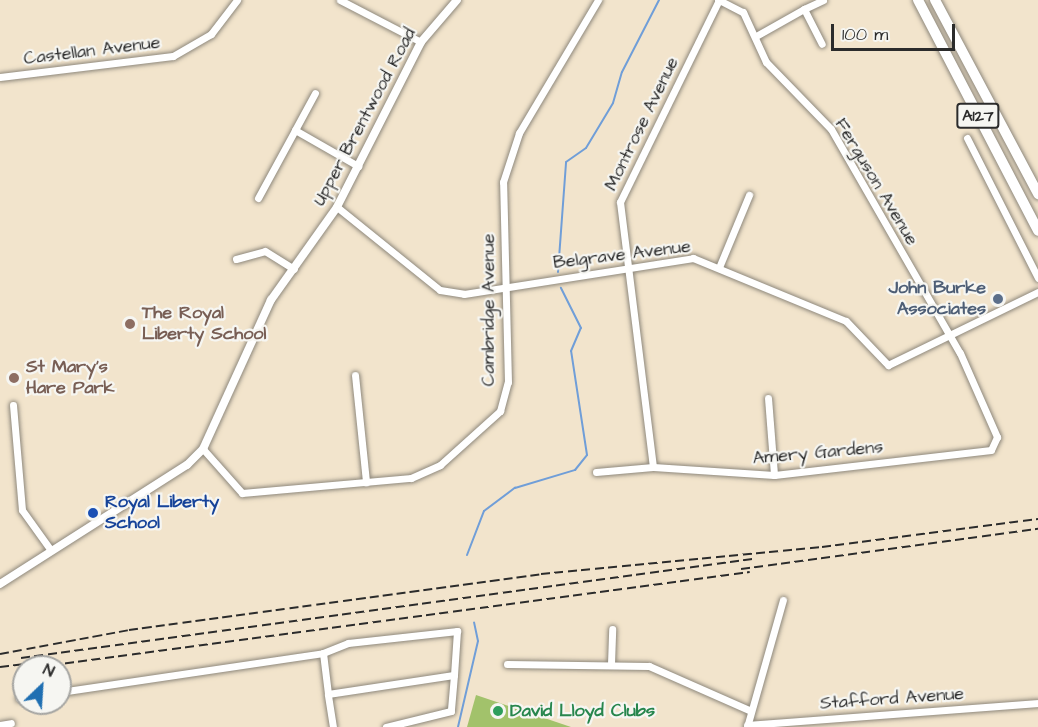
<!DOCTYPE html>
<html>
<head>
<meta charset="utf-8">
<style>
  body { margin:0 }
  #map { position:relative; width:1038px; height:727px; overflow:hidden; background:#f2e4cc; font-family:"Architects Daughter",sans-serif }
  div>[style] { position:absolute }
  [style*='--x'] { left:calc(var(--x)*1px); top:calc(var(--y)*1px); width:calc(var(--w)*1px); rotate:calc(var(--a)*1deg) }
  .green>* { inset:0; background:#a2c26b }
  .stream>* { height:2px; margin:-1px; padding:0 1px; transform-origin:1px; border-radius:1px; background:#709ed8 }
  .roads { filter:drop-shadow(0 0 2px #8e887c) drop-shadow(0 0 2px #8e887c) }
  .minor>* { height:7px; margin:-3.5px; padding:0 3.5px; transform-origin:3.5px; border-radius:3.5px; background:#fff }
  .tertiary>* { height:8px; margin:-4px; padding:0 4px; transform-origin:4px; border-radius:4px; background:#fff }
  .trunk>* { height:10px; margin:-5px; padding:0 5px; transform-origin:5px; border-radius:5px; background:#fff }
  .rail>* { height:2px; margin-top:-1px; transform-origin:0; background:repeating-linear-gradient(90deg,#2b2b2b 0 9px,transparent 0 13.5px) }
  .dots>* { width:16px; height:16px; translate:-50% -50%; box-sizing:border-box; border:3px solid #f6f6f2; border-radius:50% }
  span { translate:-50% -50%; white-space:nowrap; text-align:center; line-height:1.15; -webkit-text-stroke:4.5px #f6f6f2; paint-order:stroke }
  .shield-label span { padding:2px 4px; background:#f6f6f2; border:2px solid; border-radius:4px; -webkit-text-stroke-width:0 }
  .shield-label { font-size:16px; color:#2b2b2b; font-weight:700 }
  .street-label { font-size:18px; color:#2b2b2b }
  .service-label { font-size:18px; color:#4e5e75; font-weight:700 }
  .right { translate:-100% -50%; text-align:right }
  .education-label { font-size:18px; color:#785e54; font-weight:700 }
  .left { translate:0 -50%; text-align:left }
  .transit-label { font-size:18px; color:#164399; font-weight:700 }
  .leisure-label { font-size:18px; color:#27864d; font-weight:700 }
  .north { position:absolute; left:12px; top:655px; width:60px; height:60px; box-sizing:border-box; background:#f6f6f2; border:2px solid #a5a5a2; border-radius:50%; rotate:25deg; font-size:16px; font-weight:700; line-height:24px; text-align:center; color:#2b2b2b }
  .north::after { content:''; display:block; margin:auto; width:21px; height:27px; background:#1f6fb2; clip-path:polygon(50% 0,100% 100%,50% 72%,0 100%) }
  .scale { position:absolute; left:831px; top:24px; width:124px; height:27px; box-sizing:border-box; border:3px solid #2b2b2b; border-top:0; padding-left:8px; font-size:18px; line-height:21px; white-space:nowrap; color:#2b2b2b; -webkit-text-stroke:4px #f6f6f2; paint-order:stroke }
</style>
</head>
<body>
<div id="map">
  <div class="green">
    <i style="clip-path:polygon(476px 695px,571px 727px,467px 727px)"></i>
  </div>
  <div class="stream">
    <i style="--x:558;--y:272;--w:110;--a:-85.8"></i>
    <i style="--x:566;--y:162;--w:24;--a:-35"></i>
    <i style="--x:586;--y:148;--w:52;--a:-59"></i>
    <i style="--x:613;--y:103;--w:32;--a:-74"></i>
    <i style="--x:622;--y:72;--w:81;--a:-62.8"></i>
    <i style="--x:467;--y:555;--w:47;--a:-68.9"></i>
    <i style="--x:484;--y:511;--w:39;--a:-37"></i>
    <i style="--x:515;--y:488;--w:63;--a:-16.7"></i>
    <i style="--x:575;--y:470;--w:19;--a:-51"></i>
    <i style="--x:587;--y:455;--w:105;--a:-98.7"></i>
    <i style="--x:571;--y:351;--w:25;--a:-67"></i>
    <i style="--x:581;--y:328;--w:45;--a:-116.6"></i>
    <i style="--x:458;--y:727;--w:88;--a:-76.9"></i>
    <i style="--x:478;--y:641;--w:19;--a:-102"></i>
  </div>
  <div class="roads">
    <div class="minor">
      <i style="--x:340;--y:0;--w:91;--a:27.4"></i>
      <i style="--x:718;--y:0;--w:1;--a:0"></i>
      <i style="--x:719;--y:0;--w:27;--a:27"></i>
      <i style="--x:743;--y:12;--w:55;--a:65.3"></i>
      <i style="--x:766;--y:62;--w:93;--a:45.9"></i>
      <i style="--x:831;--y:129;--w:258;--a:60.1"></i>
      <i style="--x:960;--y:353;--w:92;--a:66.2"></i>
      <i style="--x:997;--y:437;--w:14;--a:115"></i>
      <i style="--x:991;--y:450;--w:218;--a:173.4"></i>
      <i style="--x:774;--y:475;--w:121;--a:-176.2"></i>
      <i style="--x:653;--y:467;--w:267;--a:-97.1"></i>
      <i style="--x:620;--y:202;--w:225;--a:-63.9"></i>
      <i style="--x:804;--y:9;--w:21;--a:-25"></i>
      <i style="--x:756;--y:36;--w:55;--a:-29.4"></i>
      <i style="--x:804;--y:9;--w:39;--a:63"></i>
      <i style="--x:0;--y:77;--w:174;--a:-6.9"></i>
      <i style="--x:173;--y:56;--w:44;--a:-30.1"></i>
      <i style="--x:211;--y:34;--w:43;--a:-52.6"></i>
      <i style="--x:295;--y:130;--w:42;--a:-61.6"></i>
      <i style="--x:967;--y:138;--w:157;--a:63.1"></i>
      <i style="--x:258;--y:198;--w:77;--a:-61.4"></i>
      <i style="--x:295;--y:130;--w:73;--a:29.7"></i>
      <i style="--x:337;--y:207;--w:132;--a:38.9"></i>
      <i style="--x:440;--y:290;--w:24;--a:9"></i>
      <i style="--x:464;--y:294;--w:232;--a:-8.9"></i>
      <i style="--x:693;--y:258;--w:165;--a:22.4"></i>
      <i style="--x:846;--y:321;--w:61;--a:46.3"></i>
      <i style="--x:888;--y:365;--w:167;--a:-26"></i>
      <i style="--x:236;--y:259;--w:30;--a:-15"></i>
      <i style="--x:265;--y:251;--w:34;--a:32"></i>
      <i style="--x:720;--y:265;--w:76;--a:-67.5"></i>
      <i style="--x:355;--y:375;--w:108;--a:84.1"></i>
      <i style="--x:768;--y:398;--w:77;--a:85.5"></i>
      <i style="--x:13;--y:405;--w:105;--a:85.1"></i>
      <i style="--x:22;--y:510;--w:48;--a:54.3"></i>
      <i style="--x:203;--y:449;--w:59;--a:48.4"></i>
      <i style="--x:242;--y:493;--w:170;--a:-5.1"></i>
      <i style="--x:411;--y:478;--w:32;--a:-24"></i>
      <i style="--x:440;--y:465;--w:81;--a:-42"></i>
      <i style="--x:500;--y:411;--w:30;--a:-75"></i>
      <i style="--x:508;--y:382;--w:200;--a:-91.4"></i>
      <i style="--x:503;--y:182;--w:52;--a:-71.9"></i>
      <i style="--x:519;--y:133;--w:155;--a:-59.3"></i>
      <i style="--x:596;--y:472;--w:57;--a:-5"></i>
      <i style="--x:323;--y:653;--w:27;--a:-22"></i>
      <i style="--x:348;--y:643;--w:110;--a:-6.3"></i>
      <i style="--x:457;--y:631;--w:44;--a:93.9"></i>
      <i style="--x:507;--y:664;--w:142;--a:0.8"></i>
      <i style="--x:649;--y:666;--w:111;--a:23.8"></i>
      <i style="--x:611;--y:664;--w:35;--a:-88"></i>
      <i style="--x:60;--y:692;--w:266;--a:-8.4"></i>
      <i style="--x:323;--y:653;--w:41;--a:83"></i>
      <i style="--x:19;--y:698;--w:5;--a:0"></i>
      <i style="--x:0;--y:725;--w:11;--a:-10"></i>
      <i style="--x:747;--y:725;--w:292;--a:-4.3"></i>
      <i style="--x:333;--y:727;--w:33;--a:-99"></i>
      <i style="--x:328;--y:694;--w:127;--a:-8.6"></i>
      <i style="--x:454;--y:675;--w:36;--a:95"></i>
      <i style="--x:451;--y:711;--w:67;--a:166.2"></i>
      <i style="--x:747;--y:727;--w:132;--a:-74.2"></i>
    </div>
    <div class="tertiary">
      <i style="--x:0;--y:584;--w:222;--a:-32.5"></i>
      <i style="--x:187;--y:465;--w:23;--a:-45"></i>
      <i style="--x:203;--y:449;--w:164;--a:-65.5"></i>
      <i style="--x:271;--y:300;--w:114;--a:-54.6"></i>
      <i style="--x:337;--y:207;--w:185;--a:-63"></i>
      <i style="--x:421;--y:42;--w:55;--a:-49.4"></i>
    </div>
    <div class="trunk">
      <i style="--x:918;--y:0;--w:260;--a:62.5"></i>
      <i style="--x:935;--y:0;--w:220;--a:62"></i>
    </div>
  </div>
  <div class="rail">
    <i style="--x:741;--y:569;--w:300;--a:-7.7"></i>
    <i style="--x:0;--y:654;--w:131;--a:-10.5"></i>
    <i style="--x:129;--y:630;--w:416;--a:-7.7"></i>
    <i style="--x:541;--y:574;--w:282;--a:-5.5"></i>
    <i style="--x:822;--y:547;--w:218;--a:-7.4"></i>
    <i style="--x:21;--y:658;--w:738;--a:-7.71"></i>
    <i style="--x:0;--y:667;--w:33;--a:-7"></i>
    <i style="--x:38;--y:667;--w:718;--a:-7.6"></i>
  </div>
  <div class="dots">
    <i style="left:998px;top:299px;background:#5c6f8a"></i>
    <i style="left:130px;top:324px;background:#8d6e63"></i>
    <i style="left:14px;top:378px;background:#8d6e63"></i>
    <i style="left:93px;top:513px;background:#1a4fb4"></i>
    <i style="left:498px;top:711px;background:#2e9e5b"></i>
  </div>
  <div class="shield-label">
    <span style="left:978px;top:116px">A127</span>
  </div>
  <div class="street-label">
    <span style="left:92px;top:51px;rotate:-7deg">Castellan Avenue</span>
    <span style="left:365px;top:117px;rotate:-62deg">Upper Brentwood Road</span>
    <span style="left:642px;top:124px;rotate:-64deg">Montrose Avenue</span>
    <span style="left:876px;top:182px;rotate:59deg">Ferguson Avenue</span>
    <span style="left:622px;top:255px;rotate:-7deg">Belgrave Avenue</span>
    <span style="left:489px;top:310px;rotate:-90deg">Cambridge Avenue</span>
    <span style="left:818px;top:453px;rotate:-5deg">Amery Gardens</span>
    <span style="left:892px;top:699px;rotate:-4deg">Stafford Avenue</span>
  </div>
  <div class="service-label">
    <span class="right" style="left:986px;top:299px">John Burke<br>Associates</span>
  </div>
  <div class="education-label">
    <span class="left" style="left:142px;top:324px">The Royal<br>Liberty School</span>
    <span class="left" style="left:26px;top:378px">St Mary's<br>Hare Park</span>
  </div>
  <div class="transit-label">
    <span class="left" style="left:105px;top:513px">Royal Liberty<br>School</span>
  </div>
  <div class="leisure-label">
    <span class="left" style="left:510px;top:711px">David Lloyd Clubs</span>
  </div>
  <div class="north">N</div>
  <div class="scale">100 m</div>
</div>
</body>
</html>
